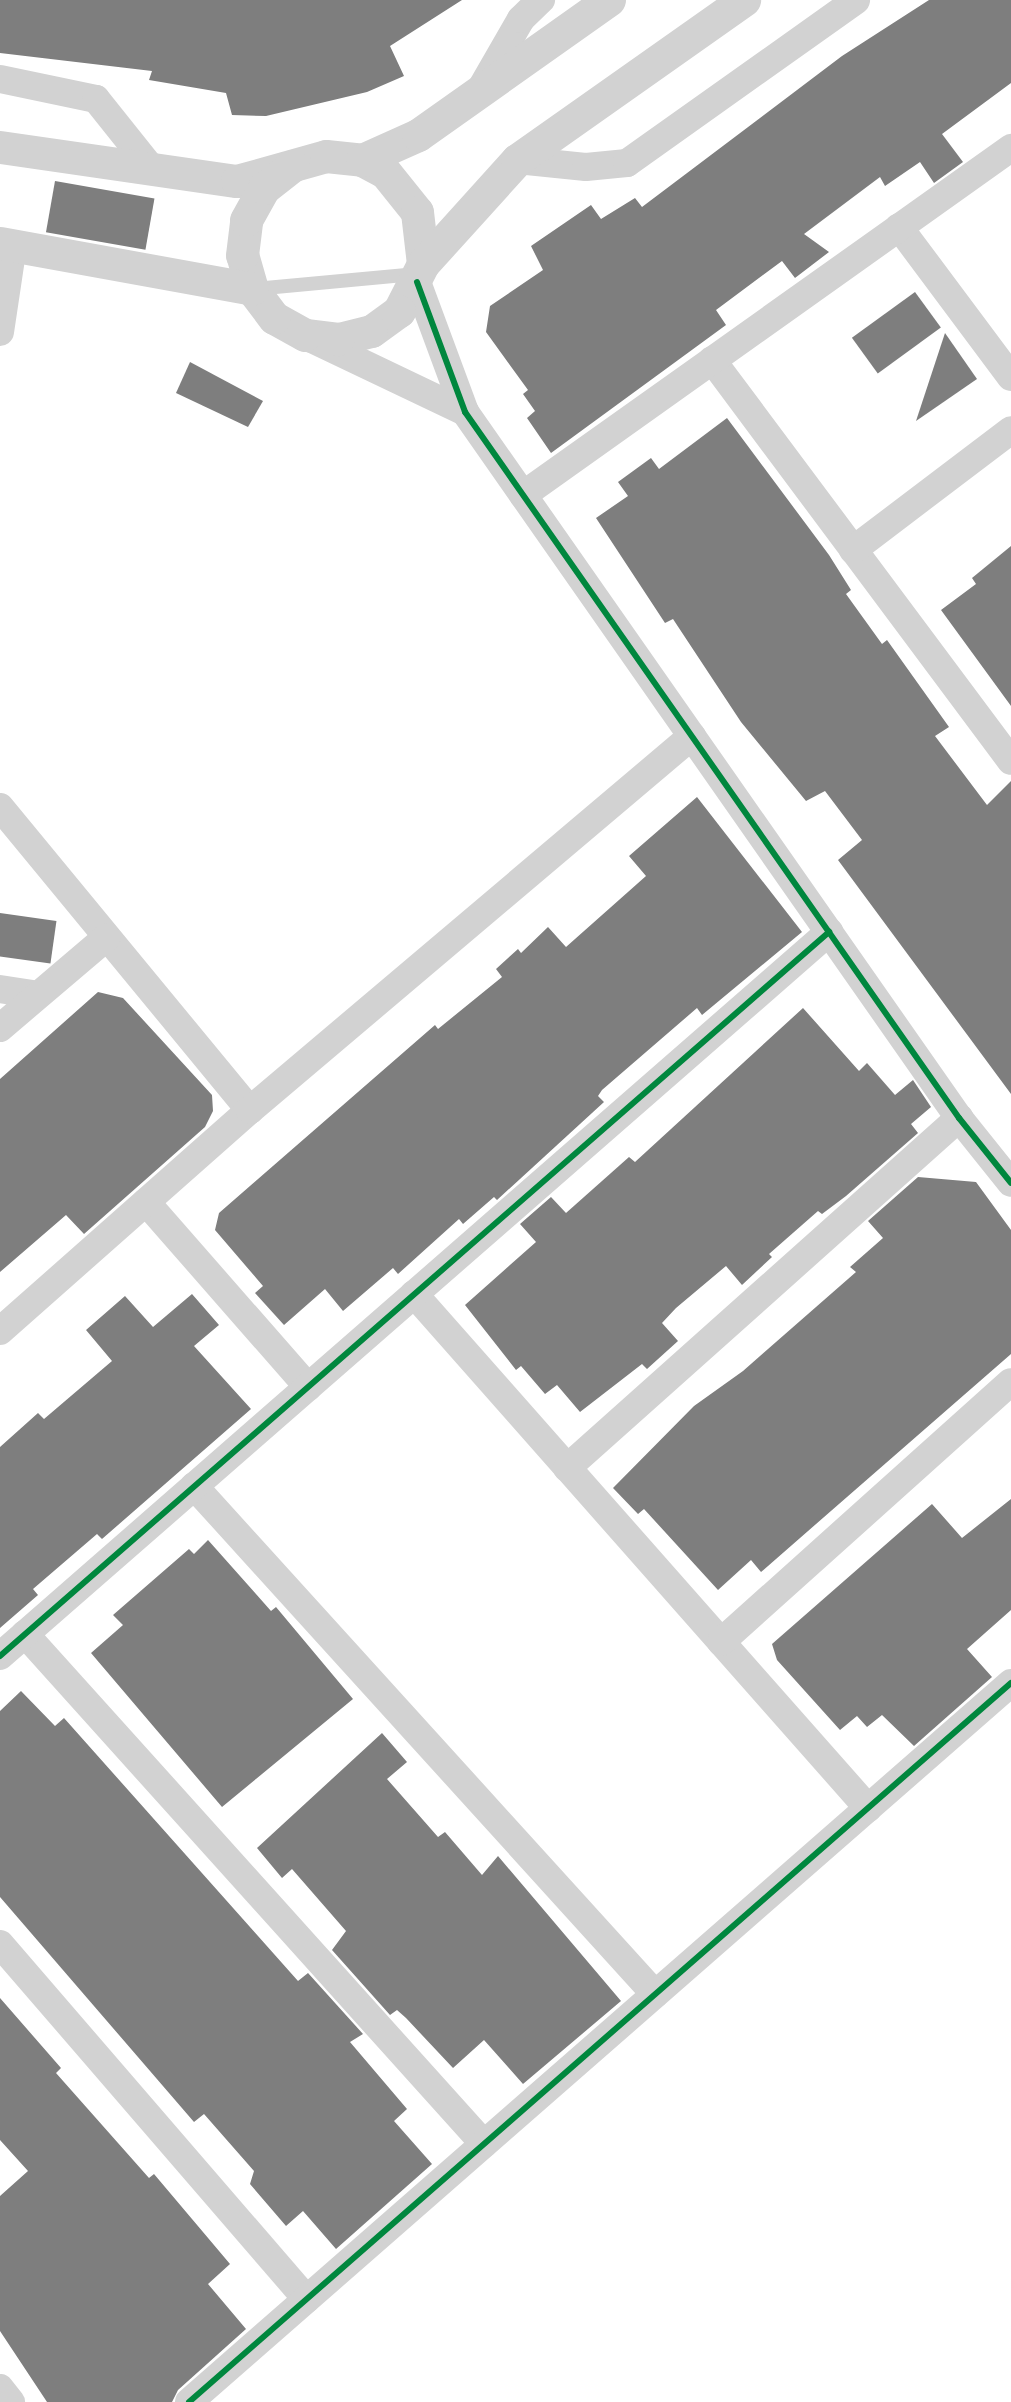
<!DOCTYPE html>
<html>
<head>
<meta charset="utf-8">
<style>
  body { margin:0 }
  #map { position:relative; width:1011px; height:2402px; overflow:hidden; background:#fff; font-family:"Fira Sans",sans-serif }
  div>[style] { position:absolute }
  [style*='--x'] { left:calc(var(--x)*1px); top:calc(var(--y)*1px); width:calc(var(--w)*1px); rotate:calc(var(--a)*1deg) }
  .building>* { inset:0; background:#7e7e7e; transform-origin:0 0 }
  .service>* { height:14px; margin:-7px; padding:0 7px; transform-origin:7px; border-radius:7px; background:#d2d2d2 }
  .minor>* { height:28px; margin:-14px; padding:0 14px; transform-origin:14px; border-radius:14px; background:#d2d2d2 }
  .tertiary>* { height:33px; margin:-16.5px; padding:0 16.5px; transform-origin:16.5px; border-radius:16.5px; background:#d2d2d2 }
  .cycleway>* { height:6px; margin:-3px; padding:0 3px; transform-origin:3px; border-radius:3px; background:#00873e }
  span { translate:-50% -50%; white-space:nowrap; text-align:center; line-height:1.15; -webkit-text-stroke:6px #fff; paint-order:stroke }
</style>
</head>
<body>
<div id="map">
  <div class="building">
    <i style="clip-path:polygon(0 0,462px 0,390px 46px,404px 76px,367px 92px,266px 116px,232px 115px,226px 93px,149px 80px,152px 71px,0 53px)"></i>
    <i style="clip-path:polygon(929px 0,1011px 0,1011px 83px,942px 134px,963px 162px,934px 183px,920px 162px,885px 186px,880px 177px,804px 234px,829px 252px,795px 278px,782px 261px,716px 310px,726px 325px,551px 453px,527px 418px,535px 411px,523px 394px,528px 390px,486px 332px,490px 306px,543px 270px,531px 246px,591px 205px,601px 219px,635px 198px,642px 207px,842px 56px)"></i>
    <i style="left:55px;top:181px;width:101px;height:52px;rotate:10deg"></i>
    <i style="left:915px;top:292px;width:44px;height:78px;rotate:54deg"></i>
    <i style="clip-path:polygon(945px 333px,977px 379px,916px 421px)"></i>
    <i style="clip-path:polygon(190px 362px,263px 401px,248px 427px,176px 393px)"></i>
    <i style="clip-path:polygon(727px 418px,829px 555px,851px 590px,846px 594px,882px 644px,887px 640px,949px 727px,935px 736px,987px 805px,1011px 781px,1011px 1094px,838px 860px,862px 840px,825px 791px,806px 801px,741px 722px,673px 619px,665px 623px,596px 518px,628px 496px,618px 482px,651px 458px,659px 469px)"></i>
    <i style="clip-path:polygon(1011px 546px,1011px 706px,941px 610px,976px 584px,972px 578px)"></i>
    <i style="clip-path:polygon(697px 797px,802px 932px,702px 1015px,697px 1008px,602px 1090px,598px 1096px,604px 1102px,497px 1200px,494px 1197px,463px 1224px,459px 1219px,398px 1274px,393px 1268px,343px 1311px,325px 1289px,284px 1325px,255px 1293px,263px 1286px,215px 1230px,219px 1213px,435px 1025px,438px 1029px,502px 977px,496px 969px,518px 949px,521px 953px,548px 927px,566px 947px,646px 876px,629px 856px)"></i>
    <i style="left:0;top:913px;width:57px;height:43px;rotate:8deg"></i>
    <i style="clip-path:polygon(98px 992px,123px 998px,212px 1095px,213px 1111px,205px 1127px,84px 1234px,66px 1215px,0 1272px,0 1079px)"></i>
    <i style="clip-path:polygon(803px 1008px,859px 1071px,867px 1063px,895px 1095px,913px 1080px,931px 1107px,911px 1124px,918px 1133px,846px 1196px,822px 1214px,818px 1211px,769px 1254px,772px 1257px,742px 1285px,726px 1266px,676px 1308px,662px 1323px,678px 1341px,647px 1369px,642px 1364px,580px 1412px,557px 1385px,545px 1394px,521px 1366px,516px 1370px,465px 1305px,536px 1242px,520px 1224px,551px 1197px,566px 1213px,629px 1157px,635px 1162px)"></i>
    <i style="clip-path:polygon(918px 1177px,976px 1182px,1011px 1230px,1011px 1354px,761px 1572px,751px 1560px,718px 1590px,644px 1509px,638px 1514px,613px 1488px,694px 1406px,743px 1371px,856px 1272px,850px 1267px,883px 1238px,868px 1221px)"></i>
    <i style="clip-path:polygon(192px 1294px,219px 1325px,194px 1346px,251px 1409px,102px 1539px,97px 1534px,33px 1589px,38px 1595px,0 1628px,0 1447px,38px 1413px,44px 1419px,112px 1361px,86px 1330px,125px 1296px,153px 1327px)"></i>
    <i style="clip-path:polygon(1011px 1499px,1011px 1610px,967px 1649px,992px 1677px,914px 1746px,882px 1715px,867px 1727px,857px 1716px,840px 1730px,777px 1660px,772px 1644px,932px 1504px,962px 1538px)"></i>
    <i style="clip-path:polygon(208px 1540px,271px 1611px,276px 1607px,353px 1699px,222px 1807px,91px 1653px,123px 1625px,113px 1615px,189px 1549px,194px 1554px)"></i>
    <i style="clip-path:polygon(21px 1691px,55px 1726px,64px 1718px,298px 1981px,308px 1973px,363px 2034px,350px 2042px,407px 2109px,394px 2121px,432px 2164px,336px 2249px,303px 2211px,286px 2226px,250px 2184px,254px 2171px,204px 2114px,194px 2122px,0 1897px,0 1711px)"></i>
    <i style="clip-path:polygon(382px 1733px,407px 1762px,387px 1779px,438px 1837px,445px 1832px,482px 1875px,498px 1856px,621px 2001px,523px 2084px,484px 2040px,453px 2068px,406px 2018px,397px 2010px,390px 2015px,332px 1950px,346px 1931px,292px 1869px,282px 1878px,257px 1848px)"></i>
    <i style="clip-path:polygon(0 1998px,61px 2068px,56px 2073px,149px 2178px,154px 2174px,230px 2264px,208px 2284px,246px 2329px,178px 2390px,172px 2402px,47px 2402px,0 2331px,0 2196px,28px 2171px,0 2140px)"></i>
  </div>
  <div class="service">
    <i style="--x:254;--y:289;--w:164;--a:-5.3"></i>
  </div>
  <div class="minor">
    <i style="--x:0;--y:79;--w:98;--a:11.8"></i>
    <i style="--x:96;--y:99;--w:88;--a:51.4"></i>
    <i style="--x:479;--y:92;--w:84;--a:-60.1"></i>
    <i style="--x:521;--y:19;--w:28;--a:-44"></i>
    <i style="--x:517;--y:160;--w:69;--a:5.8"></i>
    <i style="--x:586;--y:167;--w:41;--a:-5.6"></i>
    <i style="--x:627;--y:163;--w:281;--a:-35.4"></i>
    <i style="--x:899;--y:227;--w:187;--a:53.3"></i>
    <i style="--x:417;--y:282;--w:139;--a:69.7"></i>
    <i style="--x:465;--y:412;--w:862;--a:55.02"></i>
    <i style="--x:959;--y:1118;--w:83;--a:51.3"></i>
    <i style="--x:0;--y:332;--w:88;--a:-81.5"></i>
    <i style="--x:310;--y:338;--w:172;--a:25.5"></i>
    <i style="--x:712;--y:360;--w:500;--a:53.29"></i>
    <i style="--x:523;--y:495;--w:599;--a:-35.42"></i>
    <i style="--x:853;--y:550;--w:198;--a:-37.2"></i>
    <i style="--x:0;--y:807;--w:393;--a:50.5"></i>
    <i style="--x:0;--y:989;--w:38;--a:9"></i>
    <i style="--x:0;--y:1028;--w:140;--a:-40.4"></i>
    <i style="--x:146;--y:1202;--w:246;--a:48.8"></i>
    <i style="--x:414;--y:1294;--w:686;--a:48.55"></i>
    <i style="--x:0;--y:1331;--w:334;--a:-41.5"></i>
    <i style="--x:250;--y:1110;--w:579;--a:-40.24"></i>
    <i style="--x:567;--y:1468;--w:526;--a:-41.76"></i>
    <i style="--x:194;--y:1486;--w:686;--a:47.78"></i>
    <i style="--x:25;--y:1634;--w:686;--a:48.01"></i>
    <i style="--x:721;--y:1642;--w:389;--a:-41.9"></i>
    <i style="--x:0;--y:1656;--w:1101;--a:-41.13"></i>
    <i style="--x:0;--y:1944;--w:469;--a:49.2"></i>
    <i style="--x:0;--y:2388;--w:18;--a:52"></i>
    <i style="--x:189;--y:2402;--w:1092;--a:-41.18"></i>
  </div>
  <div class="tertiary">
    <i style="--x:0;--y:147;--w:239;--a:8.2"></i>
    <i style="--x:237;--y:181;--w:92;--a:-15.7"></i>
    <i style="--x:326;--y:156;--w:36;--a:6"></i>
    <i style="--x:362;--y:160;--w:26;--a:28"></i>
    <i style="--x:385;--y:172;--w:51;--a:51.3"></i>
    <i style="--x:417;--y:212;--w:52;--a:83.4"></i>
    <i style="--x:423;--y:264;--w:53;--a:117.1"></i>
    <i style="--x:399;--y:311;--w:34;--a:144"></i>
    <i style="--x:371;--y:331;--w:34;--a:166"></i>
    <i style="--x:338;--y:339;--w:33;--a:-173"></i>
    <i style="--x:305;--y:335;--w:35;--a:-151"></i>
    <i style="--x:274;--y:318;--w:36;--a:-127"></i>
    <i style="--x:252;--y:289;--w:35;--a:-106"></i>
    <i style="--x:242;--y:255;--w:35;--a:-83"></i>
    <i style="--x:246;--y:220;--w:37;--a:-61"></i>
    <i style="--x:264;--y:188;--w:36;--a:-38"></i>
    <i style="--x:362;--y:160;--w:61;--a:-24.1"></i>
    <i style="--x:418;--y:135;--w:234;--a:-35.3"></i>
    <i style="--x:0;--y:243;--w:256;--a:10.3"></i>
    <i style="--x:423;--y:264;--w:140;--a:-47.9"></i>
    <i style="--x:517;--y:160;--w:278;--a:-35.2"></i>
  </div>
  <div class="cycleway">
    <i style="--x:417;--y:282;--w:139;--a:69.7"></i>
    <i style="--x:465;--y:412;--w:862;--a:55.02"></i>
    <i style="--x:959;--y:1118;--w:83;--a:51.3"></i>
    <i style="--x:0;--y:1656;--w:1101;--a:-41.13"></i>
    <i style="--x:189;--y:2402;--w:1092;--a:-41.18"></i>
  </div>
</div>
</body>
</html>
